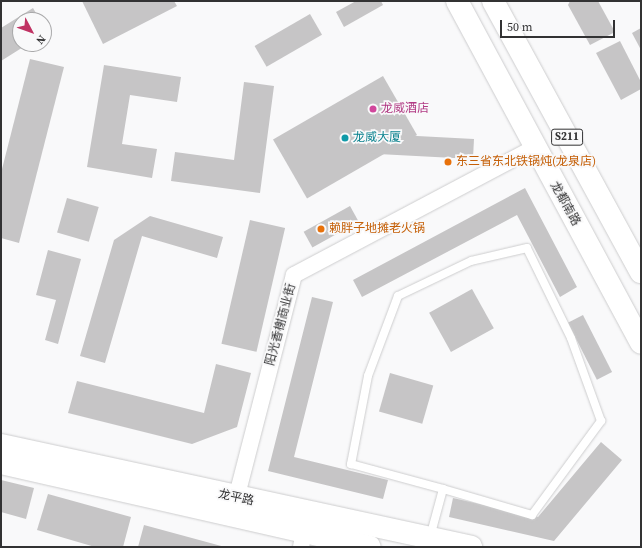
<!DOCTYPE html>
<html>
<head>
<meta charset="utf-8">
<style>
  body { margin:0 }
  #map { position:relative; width:642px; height:548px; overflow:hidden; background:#f9f9fa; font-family:"Source Serif 4","Noto Sans SC",serif }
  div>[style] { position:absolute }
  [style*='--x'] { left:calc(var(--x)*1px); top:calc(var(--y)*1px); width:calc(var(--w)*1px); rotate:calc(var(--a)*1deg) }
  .building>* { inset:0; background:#c6c5c6; transform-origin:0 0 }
  .roads { filter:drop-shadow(0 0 1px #cdcdce) drop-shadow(0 0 1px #cdcdce) }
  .lane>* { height:8px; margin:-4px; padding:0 4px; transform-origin:4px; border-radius:4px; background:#fff }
  .street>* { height:16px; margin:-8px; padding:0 8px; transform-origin:8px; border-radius:8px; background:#fff }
  .secondary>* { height:22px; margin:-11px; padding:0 11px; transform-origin:11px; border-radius:11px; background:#fff }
  .primary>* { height:22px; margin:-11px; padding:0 11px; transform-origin:11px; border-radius:11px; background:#fff }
  .dots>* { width:11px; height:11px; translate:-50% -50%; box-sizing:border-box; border:2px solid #f9f9fa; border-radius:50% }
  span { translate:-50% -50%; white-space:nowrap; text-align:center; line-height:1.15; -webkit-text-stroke:3.5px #f9f9fa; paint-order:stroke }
  .shield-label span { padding:1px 3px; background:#f9f9fa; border:1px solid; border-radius:3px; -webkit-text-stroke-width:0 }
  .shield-label { font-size:11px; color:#323233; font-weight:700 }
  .hotel-label { font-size:12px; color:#b23c85 }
  .left { translate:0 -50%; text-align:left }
  .culture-label { font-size:12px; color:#0d838f }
  .food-label { font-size:12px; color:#c56008 }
  .street-label { font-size:12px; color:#323233 }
  .frame { position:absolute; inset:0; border:2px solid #323233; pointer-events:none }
  .north { position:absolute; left:12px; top:12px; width:40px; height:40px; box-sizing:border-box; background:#f9f9fa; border:1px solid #a9a9aa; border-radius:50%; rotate:131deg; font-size:11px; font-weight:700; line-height:16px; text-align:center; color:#323233 }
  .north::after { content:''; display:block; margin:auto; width:14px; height:18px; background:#c03263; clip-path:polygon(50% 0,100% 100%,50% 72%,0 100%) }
  .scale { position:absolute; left:500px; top:20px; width:115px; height:18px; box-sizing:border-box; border:2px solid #323233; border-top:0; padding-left:5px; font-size:12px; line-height:14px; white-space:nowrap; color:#323233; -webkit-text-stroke:3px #f9f9fa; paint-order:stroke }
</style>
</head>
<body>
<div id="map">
  <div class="building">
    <i style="clip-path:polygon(82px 1px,174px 1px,177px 6px,103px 44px)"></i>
    <i style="clip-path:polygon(356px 1px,381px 1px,383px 5px,344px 27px,336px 12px)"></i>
    <i style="clip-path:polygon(570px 1px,598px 1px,615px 32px,590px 45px,568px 5px)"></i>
    <i style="clip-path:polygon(33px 8px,40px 20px,20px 20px,20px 44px,28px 44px,1px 61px,1px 28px)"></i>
    <i style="left:310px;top:14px;width:24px;height:64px;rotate:60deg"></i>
    <i style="clip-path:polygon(641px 28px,641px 50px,632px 33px)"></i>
    <i style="clip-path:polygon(620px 41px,641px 82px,641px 89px,621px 100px,596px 53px)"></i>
    <i style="clip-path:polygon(30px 59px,64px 67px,19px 243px,1px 238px,1px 173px)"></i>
    <i style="clip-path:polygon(104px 65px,181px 77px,177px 102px,130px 95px,122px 144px,157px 149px,152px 178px,87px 167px)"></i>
    <i style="left:383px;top:76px;width:68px;height:127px;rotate:60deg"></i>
    <i style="clip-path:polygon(244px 82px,274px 86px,260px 193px,171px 181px,175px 152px,234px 160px)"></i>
    <i style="left:474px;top:139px;width:20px;height:114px;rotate:93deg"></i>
    <i style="clip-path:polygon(525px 188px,577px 287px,560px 297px,517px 215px,362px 297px,353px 280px)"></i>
    <i style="left:67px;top:198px;width:33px;height:36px;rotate:16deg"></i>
    <i style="left:350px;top:206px;width:18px;height:53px;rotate:61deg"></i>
    <i style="clip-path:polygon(150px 216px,223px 237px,217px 258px,142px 236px,105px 363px,80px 356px,114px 240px)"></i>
    <i style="left:250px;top:220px;width:36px;height:127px;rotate:13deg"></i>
    <i style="clip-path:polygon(48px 250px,81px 259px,58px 344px,45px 340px,56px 300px,36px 295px)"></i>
    <i style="left:472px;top:289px;width:45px;height:49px;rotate:61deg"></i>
    <i style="clip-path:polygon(312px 297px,333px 302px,294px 457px,388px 480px,383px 499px,268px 471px)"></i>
    <i style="left:583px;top:315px;width:64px;height:17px;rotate:63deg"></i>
    <i style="clip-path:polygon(216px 364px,251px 373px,237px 427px,192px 444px,68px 413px,77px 381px,204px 413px)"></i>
    <i style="left:390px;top:373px;width:45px;height:40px;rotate:16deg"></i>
    <i style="clip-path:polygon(601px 442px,622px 460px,554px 541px,449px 517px,453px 498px,538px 517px)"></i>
    <i style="clip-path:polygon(1px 480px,34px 488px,26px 519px,1px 512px)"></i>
    <i style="clip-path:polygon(48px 494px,131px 517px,123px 547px,95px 547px,37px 530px)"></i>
    <i style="clip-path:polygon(144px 525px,225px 547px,138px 547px)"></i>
  </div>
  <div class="roads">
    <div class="lane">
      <i style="--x:430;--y:537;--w:50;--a:-74.8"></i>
      <i style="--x:443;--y:489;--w:93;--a:16.3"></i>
      <i style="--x:532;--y:515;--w:117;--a:-53.7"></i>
      <i style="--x:601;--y:421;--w:88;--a:-109.9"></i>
      <i style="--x:571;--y:338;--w:100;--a:-116.1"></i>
      <i style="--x:527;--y:248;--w:57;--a:166.9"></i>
      <i style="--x:471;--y:261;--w:81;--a:154.4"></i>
      <i style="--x:398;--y:296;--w:85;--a:110.6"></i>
      <i style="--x:368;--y:376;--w:90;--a:100.9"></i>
      <i style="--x:351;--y:464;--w:95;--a:15.2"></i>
    </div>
    <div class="street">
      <i style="--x:236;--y:499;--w:231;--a:-75.5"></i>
      <i style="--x:294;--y:275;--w:272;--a:-27.9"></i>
      <i style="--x:301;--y:547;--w:15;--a:-79"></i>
    </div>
    <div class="secondary">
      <i style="--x:1;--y:445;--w:481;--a:12.2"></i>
      <i style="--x:1;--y:463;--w:378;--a:12.8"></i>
    </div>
    <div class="primary">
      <i style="--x:457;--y:1;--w:388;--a:61.7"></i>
      <i style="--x:493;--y:1;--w:309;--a:61.4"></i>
    </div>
  </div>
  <div class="dots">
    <i style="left:373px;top:109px;background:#d1479c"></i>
    <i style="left:345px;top:138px;background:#0f9aa8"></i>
    <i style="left:448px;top:162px;background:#e8710a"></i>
    <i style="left:321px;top:229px;background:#e8710a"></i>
  </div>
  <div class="shield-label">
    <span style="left:567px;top:137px">S211</span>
  </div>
  <div class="hotel-label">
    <span class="left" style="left:381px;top:109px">龙威酒店</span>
  </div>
  <div class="culture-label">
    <span class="left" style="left:353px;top:138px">龙威大厦</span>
  </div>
  <div class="food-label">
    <span class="left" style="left:456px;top:162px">东三省东北铁锅炖(龙泉店)</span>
    <span class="left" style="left:329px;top:229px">赖胖子地摊老火锅</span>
  </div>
  <div class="street-label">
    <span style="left:565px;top:204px;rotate:61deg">龙都南路</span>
    <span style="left:281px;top:325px;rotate:-75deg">阳光香榭商业街</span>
    <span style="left:236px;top:498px;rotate:12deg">龙平路</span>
  </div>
  <div class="frame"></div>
  <div class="north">N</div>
  <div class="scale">50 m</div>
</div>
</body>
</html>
